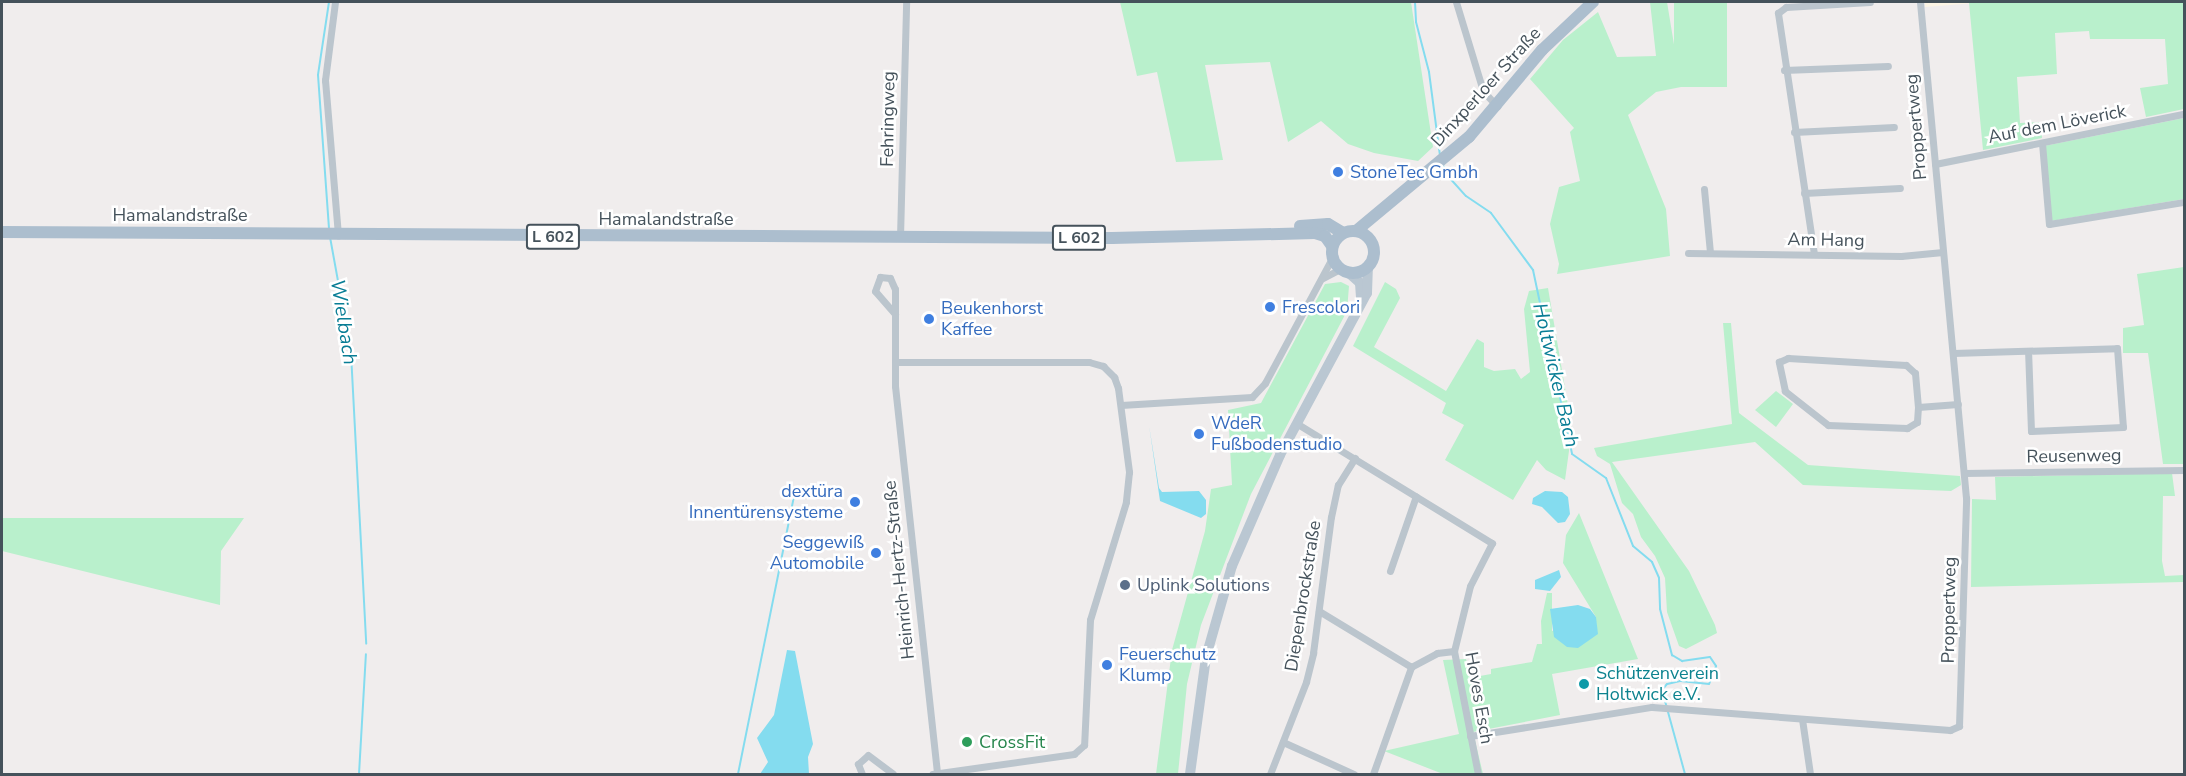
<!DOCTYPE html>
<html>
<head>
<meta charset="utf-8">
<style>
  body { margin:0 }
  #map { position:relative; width:2186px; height:776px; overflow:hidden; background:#f0eded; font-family:"Nunito Sans",sans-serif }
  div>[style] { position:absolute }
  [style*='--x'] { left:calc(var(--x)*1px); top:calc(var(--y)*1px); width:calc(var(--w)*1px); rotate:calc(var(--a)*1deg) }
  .commercial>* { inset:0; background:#fcf5e5 }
  .green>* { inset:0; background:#b9f0cc; transform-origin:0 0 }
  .water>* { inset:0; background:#84dcef }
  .stream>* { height:2px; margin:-1px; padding:0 1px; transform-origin:1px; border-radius:1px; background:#84dcef }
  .street>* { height:7px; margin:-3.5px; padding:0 3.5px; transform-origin:3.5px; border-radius:3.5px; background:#bbc5cd }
  .secondary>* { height:10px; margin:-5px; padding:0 5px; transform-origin:5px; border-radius:5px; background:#bac7d2 }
  .primary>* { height:12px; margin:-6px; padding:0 6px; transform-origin:6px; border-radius:6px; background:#acbece }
  .primary>.ring { margin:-6px; padding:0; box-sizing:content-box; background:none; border:12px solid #acbece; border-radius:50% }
  .dots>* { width:16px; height:16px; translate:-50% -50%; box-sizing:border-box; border:3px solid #fff; border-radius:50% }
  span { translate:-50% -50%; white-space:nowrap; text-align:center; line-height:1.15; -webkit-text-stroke:5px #fff; paint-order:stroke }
  .shield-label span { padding:2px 4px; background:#fff; border:2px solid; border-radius:4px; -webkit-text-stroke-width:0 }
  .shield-label { font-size:16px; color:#45525b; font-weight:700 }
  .street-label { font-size:18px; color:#45525b }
  .shop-label { font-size:18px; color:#366cbe }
  .left { translate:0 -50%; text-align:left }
  .right { translate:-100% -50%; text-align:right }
  .service-label { font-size:18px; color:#4e5e75 }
  .culture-label { font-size:18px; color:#0d838f }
  .leisure-label { font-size:18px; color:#27864d }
  .water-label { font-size:20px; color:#087d95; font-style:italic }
  .frame { position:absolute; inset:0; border:3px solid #45525b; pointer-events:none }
</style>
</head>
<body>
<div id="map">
  <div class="commercial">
    <i style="clip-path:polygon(1925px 2px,1988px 2px,1925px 7px)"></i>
  </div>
  <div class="green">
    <i style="clip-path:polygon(1120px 2px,1411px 2px,1433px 147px,1418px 161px,1374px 153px,1348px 144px,1321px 121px,1288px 142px,1270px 62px,1205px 65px,1223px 160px,1176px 162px,1157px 72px,1137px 76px)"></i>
    <i style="clip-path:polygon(1650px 2px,1667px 2px,1681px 87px,1656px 92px,1628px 115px,1666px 209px,1670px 256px,1557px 274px,1559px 264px,1550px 224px,1559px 187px,1580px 181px,1570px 132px,1574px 128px,1530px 79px,1563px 40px,1598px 12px,1617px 57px,1656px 56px)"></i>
    <i style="left:1674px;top:2px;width:53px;height:85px"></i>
    <i style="clip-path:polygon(1988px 2px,2184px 2px,2184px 109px,2146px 117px,2140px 88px,2168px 84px,2165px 39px,2090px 39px,2089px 31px,2055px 33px,2057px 74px,2017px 77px,2020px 123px,2041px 122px,2042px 138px,1983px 150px,1969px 3px)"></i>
    <i style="clip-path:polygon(2184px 118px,2184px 199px,2051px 221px,2044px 146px)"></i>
    <i style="clip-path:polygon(2184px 267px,2184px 464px,2163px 464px,2148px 353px,2123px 353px,2123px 328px,2144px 325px,2137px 274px)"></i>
    <i style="clip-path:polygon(1341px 282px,1349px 286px,1347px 311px,1251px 494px,1201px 625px,1187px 684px,1178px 774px,1156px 774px,1172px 650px,1205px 531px,1211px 489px,1232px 485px,1228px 410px,1261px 403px,1325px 284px)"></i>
    <i style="clip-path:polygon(1385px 282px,1396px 289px,1400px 298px,1374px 347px,1446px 391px,1477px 339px,1484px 343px,1484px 367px,1494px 371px,1515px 369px,1521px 379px,1530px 372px,1524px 309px,1529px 291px,1548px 288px,1572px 429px,1565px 480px,1546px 470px,1537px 460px,1513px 500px,1445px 460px,1464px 425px,1442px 413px,1446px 403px,1353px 346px)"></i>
    <i style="clip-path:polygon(1723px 323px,1731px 323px,1739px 413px,1808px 465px,1960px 476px,1961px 485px,1951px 491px,1803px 485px,1755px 442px,1612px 462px,1689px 571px,1715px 625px,1717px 633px,1686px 649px,1679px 646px,1667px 612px,1665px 578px,1655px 556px,1641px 537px,1633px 514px,1622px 503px,1610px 464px,1597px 456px,1594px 448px,1732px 424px)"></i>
    <i style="clip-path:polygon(1776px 391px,1793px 404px,1776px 427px,1755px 410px)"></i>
    <i style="clip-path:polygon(2172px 473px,2175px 496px,2163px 496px,2162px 561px,2165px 576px,2184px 575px,2184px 582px,1971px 587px,1972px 499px,1996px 500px,1995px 477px)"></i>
    <i style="clip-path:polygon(1579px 513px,1638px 659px,1552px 674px,1560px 715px,1473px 732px,1483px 774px,1443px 774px,1384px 751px,1459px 734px,1443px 660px,1466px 659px,1470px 675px,1479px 669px,1480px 676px,1491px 674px,1491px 669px,1532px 662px,1537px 644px,1542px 644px,1541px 621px,1547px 593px,1552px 593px,1552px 631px,1596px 617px,1563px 563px,1566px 535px)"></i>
    <i style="clip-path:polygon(2px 518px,244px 518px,221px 551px,220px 605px,2px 551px)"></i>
  </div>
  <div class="water">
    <i style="clip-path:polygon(1149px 425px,1159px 488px,1162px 492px,1199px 491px,1206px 500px,1206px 514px,1201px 518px,1160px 501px)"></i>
    <i style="clip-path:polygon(1545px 491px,1562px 492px,1568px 497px,1570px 514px,1565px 522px,1558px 523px,1542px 507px,1532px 504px,1533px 498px)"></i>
    <i style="clip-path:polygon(1559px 570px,1561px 577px,1550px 591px,1535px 589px,1535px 580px)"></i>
    <i style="clip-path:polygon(1578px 605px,1590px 609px,1596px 617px,1598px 634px,1578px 648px,1567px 647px,1554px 637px,1550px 609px)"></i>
    <i style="clip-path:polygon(787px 650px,795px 651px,813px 744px,808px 757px,809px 774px,760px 774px,768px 762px,757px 738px,774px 715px)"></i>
  </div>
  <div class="stream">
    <i style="--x:329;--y:2;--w:74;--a:98.6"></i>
    <i style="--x:318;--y:75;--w:153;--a:85.9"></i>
    <i style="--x:1415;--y:2;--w:20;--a:87"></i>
    <i style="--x:1416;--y:22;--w:52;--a:75.4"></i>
    <i style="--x:1429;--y:72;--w:84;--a:82.5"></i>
    <i style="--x:1442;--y:163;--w:13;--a:67"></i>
    <i style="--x:1447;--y:175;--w:28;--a:48"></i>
    <i style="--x:1466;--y:196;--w:30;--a:34"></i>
    <i style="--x:1491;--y:213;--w:71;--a:53.6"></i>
    <i style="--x:1533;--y:270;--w:188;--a:78"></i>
    <i style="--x:1572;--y:454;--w:42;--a:35.2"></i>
    <i style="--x:1606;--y:478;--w:73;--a:68.3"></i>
    <i style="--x:1633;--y:546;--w:25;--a:40"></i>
    <i style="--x:1652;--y:562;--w:17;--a:66"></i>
    <i style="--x:1659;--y:578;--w:31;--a:88"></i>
    <i style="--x:1660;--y:609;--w:48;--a:75.4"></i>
    <i style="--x:1672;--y:655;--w:12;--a:31"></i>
    <i style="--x:1682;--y:661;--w:28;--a:-8"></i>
    <i style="--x:1710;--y:657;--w:11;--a:56"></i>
    <i style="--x:1716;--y:666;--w:19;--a:111"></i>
    <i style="--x:1709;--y:684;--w:29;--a:-174"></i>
    <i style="--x:1680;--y:681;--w:13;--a:167"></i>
    <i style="--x:1667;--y:684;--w:8;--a:130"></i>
    <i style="--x:1662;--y:690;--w:87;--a:74.7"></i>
    <i style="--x:330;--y:237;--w:118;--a:79.7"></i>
    <i style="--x:351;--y:353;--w:291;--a:87"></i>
    <i style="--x:359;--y:774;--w:120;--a:-86.7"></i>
    <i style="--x:738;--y:774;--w:284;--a:-78.6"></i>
  </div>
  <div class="street">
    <i style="--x:335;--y:2;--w:79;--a:97.3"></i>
    <i style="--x:325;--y:80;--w:156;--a:85.2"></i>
    <i style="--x:1456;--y:2;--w:93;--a:73.1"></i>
    <i style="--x:1483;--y:91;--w:21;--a:47"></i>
    <i style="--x:1784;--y:70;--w:104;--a:-2.2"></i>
    <i style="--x:1794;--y:132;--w:100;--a:-2.9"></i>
    <i style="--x:2042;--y:143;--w:81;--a:85.1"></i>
    <i style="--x:2049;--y:224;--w:137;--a:-9.3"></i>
    <i style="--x:1935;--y:164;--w:254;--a:-11.4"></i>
    <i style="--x:1704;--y:189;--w:64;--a:84.6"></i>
    <i style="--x:1804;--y:193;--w:96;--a:-3"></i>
    <i style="--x:900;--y:237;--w:235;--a:-88.5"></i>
    <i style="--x:1688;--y:253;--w:213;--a:0.8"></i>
    <i style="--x:1901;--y:256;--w:42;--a:-5.4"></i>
    <i style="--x:1814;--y:254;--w:244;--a:-98.5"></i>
    <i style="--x:1778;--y:13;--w:10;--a:-37"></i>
    <i style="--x:1786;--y:7;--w:84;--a:-3.4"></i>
    <i style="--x:1323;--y:278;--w:19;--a:-28"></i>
    <i style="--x:895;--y:314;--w:30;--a:-131"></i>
    <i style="--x:875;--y:291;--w:15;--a:-70"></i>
    <i style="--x:880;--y:277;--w:10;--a:6"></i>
    <i style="--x:890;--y:278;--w:12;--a:66"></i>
    <i style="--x:895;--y:289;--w:97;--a:90"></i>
    <i style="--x:895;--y:386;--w:390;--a:83.8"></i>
    <i style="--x:1953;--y:353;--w:164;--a:-1.7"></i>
    <i style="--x:2117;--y:348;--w:79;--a:85.7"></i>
    <i style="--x:2123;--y:427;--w:92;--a:177.5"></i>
    <i style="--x:2031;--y:431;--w:80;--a:-92.1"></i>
    <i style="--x:895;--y:362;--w:194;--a:0"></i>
    <i style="--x:1089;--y:362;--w:15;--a:16"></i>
    <i style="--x:1103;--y:366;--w:16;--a:45"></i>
    <i style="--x:1114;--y:377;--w:12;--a:70"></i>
    <i style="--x:1118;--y:388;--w:85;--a:82.5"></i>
    <i style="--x:1129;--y:472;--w:30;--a:96"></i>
    <i style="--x:1126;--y:502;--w:123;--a:107"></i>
    <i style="--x:1090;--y:620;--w:125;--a:92.7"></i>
    <i style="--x:1084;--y:745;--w:13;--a:138"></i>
    <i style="--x:1074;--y:754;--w:143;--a:172"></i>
    <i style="--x:1121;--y:405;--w:131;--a:-3.5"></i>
    <i style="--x:1252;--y:397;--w:19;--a:-47"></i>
    <i style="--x:1265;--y:383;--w:142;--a:-61.8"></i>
    <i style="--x:1918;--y:407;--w:15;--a:94"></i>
    <i style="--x:1917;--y:422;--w:12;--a:149"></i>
    <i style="--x:1907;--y:428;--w:79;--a:-177.8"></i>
    <i style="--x:1828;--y:425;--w:55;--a:-141.7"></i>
    <i style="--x:1785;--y:391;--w:30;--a:-102"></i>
    <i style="--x:1779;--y:362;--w:10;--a:-24"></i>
    <i style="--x:1788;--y:358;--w:118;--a:3.4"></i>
    <i style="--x:1906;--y:365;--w:12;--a:42"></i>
    <i style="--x:1915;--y:373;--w:34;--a:85"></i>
    <i style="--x:1918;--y:407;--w:40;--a:-4.3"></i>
    <i style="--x:1296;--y:423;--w:230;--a:31.5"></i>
    <i style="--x:1492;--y:543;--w:48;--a:117.1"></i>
    <i style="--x:1470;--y:586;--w:67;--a:103.8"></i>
    <i style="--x:1454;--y:651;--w:125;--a:79"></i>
    <i style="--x:1964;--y:473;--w:220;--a:-0.8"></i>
    <i style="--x:1390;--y:571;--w:79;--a:-70.9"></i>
    <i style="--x:1319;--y:611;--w:108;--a:31.3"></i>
    <i style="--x:1802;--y:719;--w:56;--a:81.7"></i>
    <i style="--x:1470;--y:736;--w:184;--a:-9.1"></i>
    <i style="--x:1652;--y:707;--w:299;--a:4.4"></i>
    <i style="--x:1950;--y:730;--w:10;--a:-24"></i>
    <i style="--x:1959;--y:726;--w:228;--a:-88.2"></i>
    <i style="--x:1966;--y:498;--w:498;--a:-95.3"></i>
    <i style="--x:1283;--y:742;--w:78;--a:24.3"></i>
    <i style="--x:862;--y:774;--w:11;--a:-112"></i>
    <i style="--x:858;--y:764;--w:13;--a:-42"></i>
    <i style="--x:868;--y:755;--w:31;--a:37"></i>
    <i style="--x:1270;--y:774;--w:99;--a:-68.6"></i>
    <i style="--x:1306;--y:682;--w:30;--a:-76"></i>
    <i style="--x:1313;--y:653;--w:137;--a:-82.5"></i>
    <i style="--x:1331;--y:517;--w:33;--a:-78"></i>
    <i style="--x:1338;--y:485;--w:32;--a:-58"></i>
    <i style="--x:1373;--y:774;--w:114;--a:-70.4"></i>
    <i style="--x:1411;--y:667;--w:30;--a:-28"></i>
    <i style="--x:1437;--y:653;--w:17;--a:-7"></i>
  </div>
  <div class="secondary">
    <i style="--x:1349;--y:273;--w:15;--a:42"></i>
    <i style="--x:1360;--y:283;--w:14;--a:86"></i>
    <i style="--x:1190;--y:774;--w:118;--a:-82.2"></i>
    <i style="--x:1206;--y:657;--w:95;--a:-74.1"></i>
    <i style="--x:1232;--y:566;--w:121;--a:-66.6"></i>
    <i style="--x:1280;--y:455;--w:184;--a:-61.8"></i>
    <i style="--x:1367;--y:293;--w:27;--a:-88"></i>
  </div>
  <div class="primary">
    <i style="--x:1300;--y:226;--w:28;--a:-4"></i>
    <i style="--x:1328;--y:224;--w:17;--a:31"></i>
    <i class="ring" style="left:1332px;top:231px;width:30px;height:30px"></i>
    <i style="--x:1356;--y:231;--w:147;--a:-39.8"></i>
    <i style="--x:1469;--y:137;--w:114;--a:-50"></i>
    <i style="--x:1542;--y:50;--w:70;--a:-43.3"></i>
    <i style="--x:2;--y:232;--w:1110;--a:0.31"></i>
    <i style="--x:1112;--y:238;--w:203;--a:-1.4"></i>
    <i style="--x:1315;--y:233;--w:10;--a:17"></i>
    <i style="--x:1325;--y:236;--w:12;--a:55"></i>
  </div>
  <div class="dots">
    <i style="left:1338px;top:172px;background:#3f7fe0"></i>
    <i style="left:1270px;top:307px;background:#3f7fe0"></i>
    <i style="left:929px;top:319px;background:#3f7fe0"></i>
    <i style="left:1199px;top:434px;background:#3f7fe0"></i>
    <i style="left:855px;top:502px;background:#3f7fe0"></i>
    <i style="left:876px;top:553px;background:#3f7fe0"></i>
    <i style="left:1125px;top:585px;background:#5c6f8a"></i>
    <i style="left:1107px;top:665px;background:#3f7fe0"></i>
    <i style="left:1584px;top:684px;background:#0f9aa8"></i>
    <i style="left:967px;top:742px;background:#2e9e5b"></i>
  </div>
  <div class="shield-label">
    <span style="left:553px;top:237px">L 602</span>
    <span style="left:1079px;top:238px">L 602</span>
  </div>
  <div class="street-label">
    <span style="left:1486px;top:87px;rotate:-48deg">Dinxperloer Straße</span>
    <span style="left:888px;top:119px;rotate:-89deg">Fehringweg</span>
    <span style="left:2057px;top:124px;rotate:-11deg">Auf dem Löverick</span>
    <span style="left:1916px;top:127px;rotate:-95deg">Proppertweg</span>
    <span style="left:180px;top:215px">Hamalandstraße</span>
    <span style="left:666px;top:219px">Hamalandstraße</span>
    <span style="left:1826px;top:240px;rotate:1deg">Am Hang</span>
    <span style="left:2074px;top:456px;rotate:-1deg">Reusenweg</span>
    <span style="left:899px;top:570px;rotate:-96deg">Heinrich-Hertz-Straße</span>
    <span style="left:1303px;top:596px;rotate:-81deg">Diepenbrockstraße</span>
    <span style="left:1949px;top:610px;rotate:-89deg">Proppertweg</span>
    <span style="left:1479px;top:698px;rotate:80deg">Hoves Esch</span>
  </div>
  <div class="shop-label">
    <span class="left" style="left:1350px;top:172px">StoneTec Gmbh</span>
    <span class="left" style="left:1282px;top:307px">Frescolori</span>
    <span class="left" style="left:941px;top:319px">Beukenhorst<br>Kaffee</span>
    <span class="left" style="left:1211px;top:434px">WdeR<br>Fußbodenstudio</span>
    <span class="right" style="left:843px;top:502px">dextüra<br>Innentürensysteme</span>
    <span class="right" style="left:864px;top:553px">Seggewiß<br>Automobile</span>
    <span class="left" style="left:1119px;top:665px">Feuerschutz<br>Klump</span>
  </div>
  <div class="service-label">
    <span class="left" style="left:1137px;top:585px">Uplink Solutions</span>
  </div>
  <div class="culture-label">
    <span class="left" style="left:1596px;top:684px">Schützenverein<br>Holtwick e.V.</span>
  </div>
  <div class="leisure-label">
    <span class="left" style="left:979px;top:742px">CrossFit</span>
  </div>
  <div class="water-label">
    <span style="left:344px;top:322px;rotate:81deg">Wielbach</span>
    <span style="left:1556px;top:375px;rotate:77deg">Holtwicker Bach</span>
  </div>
  <div class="frame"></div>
</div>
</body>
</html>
